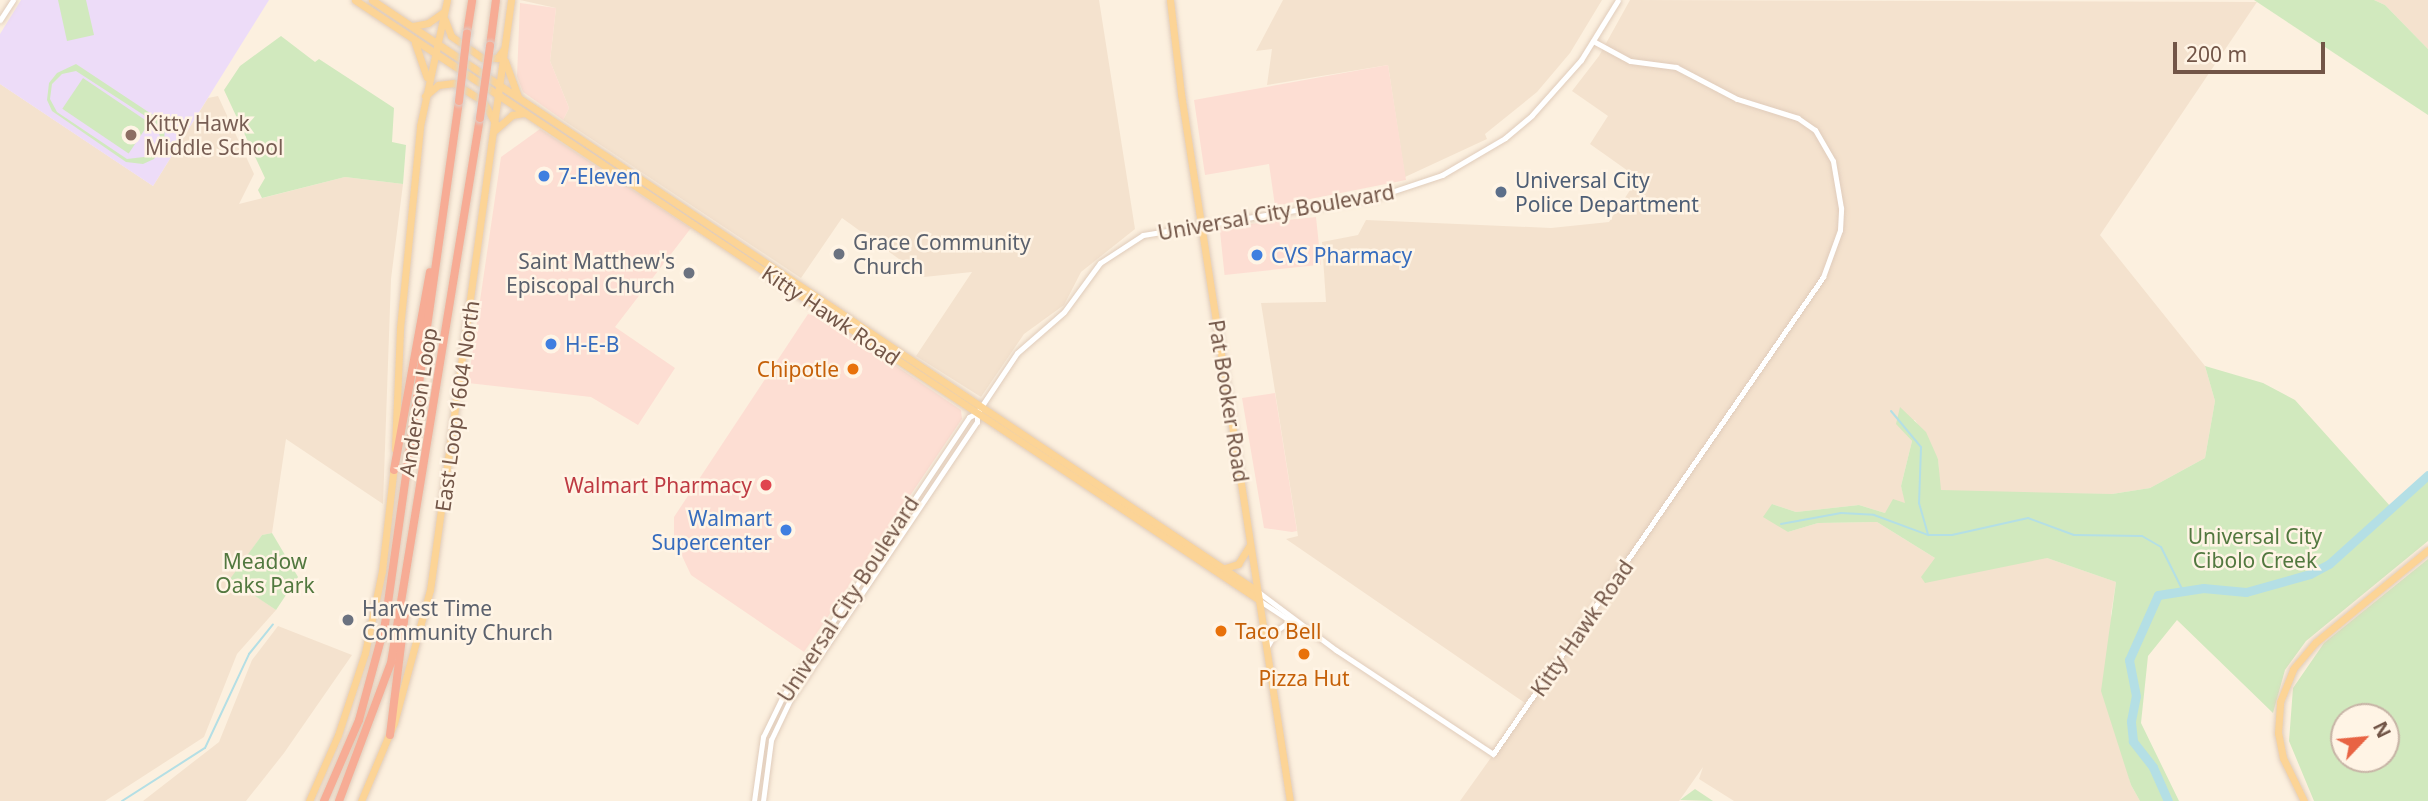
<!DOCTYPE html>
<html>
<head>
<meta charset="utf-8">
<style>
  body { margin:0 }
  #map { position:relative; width:2428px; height:801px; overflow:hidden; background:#fcf0df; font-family:"Noto Sans",sans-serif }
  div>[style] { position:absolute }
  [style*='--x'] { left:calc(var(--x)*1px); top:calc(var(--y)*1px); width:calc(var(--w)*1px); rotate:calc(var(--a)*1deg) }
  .residential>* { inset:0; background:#f4e2ce }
  .commercial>* { inset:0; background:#fdded3; transform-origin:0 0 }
  .education>* { inset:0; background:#eddcf8 }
  .green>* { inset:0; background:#d1e9be; transform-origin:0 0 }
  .stream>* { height:2px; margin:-1px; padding:0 1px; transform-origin:1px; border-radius:1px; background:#b4dfe5 }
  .river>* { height:9px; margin:-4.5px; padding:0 4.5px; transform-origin:4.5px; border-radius:4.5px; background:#b4dfe5 }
  .roads { filter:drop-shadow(0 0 2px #e0ccbb) drop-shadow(0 0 2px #e0ccbb) }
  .minor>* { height:5px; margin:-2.5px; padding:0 2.5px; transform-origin:2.5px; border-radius:2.5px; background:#fff }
  .major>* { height:7px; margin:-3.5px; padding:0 3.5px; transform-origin:3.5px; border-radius:3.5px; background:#fcd496 }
  .highway>* { height:8px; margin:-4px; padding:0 4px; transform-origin:4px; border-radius:4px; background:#f7ac95 }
  .bridges { filter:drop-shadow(0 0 2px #dad3cf) drop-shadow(0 0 2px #dad3cf) }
  .highway-bridge>* { height:8px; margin:-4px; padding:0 4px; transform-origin:4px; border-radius:4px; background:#f7ac95 }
  .dots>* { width:19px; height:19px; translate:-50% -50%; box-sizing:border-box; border:4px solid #fff4e5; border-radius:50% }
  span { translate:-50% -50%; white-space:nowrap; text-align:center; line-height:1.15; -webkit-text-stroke:5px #fff4e5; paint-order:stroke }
  .education-label { font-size:21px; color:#785e54 }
  .left { translate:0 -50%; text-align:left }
  .shop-label { font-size:21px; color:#366cbe }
  .right { translate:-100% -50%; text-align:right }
  .service-label { font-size:21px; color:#4e5e75 }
  .street-label { font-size:21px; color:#725547 }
  .worship-label { font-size:21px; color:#5b616d }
  .food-label { font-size:21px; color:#c56008 }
  .health-label { font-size:21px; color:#be3a42 }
  .park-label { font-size:21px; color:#52783f }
  .north { position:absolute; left:2330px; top:703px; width:70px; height:70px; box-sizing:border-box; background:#fff4e5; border:2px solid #c7b4a6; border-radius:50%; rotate:64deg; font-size:19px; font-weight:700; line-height:28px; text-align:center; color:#725547 }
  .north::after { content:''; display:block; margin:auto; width:24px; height:32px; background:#e86343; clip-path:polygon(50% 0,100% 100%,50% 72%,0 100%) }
  .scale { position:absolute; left:2173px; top:42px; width:152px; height:32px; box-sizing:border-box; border:4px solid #725547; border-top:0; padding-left:9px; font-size:21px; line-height:24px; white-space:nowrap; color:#725547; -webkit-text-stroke:5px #fff4e5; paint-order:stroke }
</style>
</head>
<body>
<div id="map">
  <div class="residential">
    <i style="clip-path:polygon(520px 0,1099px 0,1135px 229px,1081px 272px,1064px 305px,1024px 334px,981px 397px,916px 356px,972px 272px,924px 277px,842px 218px,801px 278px,563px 120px,569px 108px,550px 61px,556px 8px)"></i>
    <i style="clip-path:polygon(1283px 0,1602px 0,1570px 53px,1537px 92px,1485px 134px,1487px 139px,1405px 177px,1388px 65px,1267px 85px,1272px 49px,1256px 51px)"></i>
    <i style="clip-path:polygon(1630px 0,2257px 2px,2100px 235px,2205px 366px,2215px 401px,2205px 458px,2150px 488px,2112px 494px,1963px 493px,1940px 490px,1938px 459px,1915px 420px,1897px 424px,1912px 441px,1901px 486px,1906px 503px,1885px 513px,1859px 505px,1796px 512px,1772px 504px,1788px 532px,1818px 523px,1877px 522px,1935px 558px,2047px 558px,2116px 582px,2111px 614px,2122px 750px,2131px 785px,2140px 801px,1734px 801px,1699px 779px,1703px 767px,1679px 801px,1460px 801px,1570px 647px,1565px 646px,1525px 703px,1286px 539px,1298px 536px,1261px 303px,1326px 302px,1322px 242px,1358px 235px,1366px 220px,1551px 228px,1609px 222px,1638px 178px,1590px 144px,1608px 116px,1572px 91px,1599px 56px)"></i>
    <i style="clip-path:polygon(2374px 0,2428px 0,2428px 49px,2385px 5px)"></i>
    <i style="clip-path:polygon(0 84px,153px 186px,208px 98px,218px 96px,254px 174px,239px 204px,345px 177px,403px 184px,391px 279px,383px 504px,286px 439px,272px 533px,262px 535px,231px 579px,276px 610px,237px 654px,204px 737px,105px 801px,0 801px)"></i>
    <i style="clip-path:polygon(278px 626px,352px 655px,284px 753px,246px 801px,143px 801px,219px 742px,252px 660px)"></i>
  </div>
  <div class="commercial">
    <i style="clip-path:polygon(520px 3px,556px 8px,550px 61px,569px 108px,563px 120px,523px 92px,517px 76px)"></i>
    <i style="clip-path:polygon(1388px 65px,1406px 180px,1275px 206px,1269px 164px,1205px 175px,1194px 100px)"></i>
    <i style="clip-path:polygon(540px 129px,691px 228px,615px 327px,675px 368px,638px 425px,591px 397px,468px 383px,501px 157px)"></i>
    <i style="left:1316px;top:217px;width:48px;height:97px;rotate:84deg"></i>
    <i style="clip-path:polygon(808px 314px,830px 321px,961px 410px,962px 419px,804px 652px,691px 575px,674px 539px,674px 517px)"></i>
    <i style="clip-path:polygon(1275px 393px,1297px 531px,1292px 532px,1264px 528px,1242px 398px)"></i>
  </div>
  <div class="education">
    <i style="clip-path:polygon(21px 0,269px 0,153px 186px,0 84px,0 34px)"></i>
  </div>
  <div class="green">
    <i style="clip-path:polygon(58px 0,86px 0,94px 35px,67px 41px)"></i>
    <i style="clip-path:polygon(2254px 0,2374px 0,2385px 5px,2428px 49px,2428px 115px)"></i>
    <i style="clip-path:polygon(281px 36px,315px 62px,319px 59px,394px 108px,392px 142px,406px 145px,403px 184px,345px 177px,262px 198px,258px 190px,265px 178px,224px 90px,240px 66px)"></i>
    <i style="clip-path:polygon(evenodd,76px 64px,165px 123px,164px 145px,154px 159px,143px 164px,126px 162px,52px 111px,47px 100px,49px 83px,57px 73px,76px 64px,76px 71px,156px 123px,161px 140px,152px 156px,127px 159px,57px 112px,50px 99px,52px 84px,62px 74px,76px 71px)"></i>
    <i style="left:83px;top:78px;width:80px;height:37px;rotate:34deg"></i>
    <i style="clip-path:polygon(2205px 366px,2263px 383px,2295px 400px,2391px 507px,2428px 478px,2428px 541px,2306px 641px,2285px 670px,2273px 713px,2177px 620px,2148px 656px,2141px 723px,2179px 801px,2140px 801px,2131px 785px,2101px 691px,2116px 582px,2047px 558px,1925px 583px,1921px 577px,1935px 558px,1877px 522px,1818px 523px,1788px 532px,1763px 517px,1772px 504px,1796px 512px,1859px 505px,1885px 513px,1893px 499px,1905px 503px,1901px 486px,1912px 441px,1896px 424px,1900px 407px,1926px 432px,1938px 459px,1941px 490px,2112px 494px,2150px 488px,2205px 458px,2215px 401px)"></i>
    <i style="clip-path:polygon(272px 533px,298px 577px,276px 610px,230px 579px,262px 535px)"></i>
    <i style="clip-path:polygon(evenodd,2428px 559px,2428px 801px,2314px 801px,2289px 741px,2293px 688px,2324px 643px,2428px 559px,2344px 717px,2386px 717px,2386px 759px,2344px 759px,2344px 717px)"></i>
    <i style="clip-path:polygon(1695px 789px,1713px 801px,1680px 800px)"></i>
  </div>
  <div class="stream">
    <i style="--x:1891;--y:411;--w:47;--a:50.2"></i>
    <i style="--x:1921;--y:447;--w:56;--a:92"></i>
    <i style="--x:1919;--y:503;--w:32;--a:74"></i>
    <i style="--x:1781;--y:524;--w:61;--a:-10.4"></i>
    <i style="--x:1841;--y:513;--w:33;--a:3"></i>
    <i style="--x:1874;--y:515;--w:58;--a:20.3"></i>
    <i style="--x:1928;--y:535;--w:24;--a:0"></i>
    <i style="--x:1952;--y:535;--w:78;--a:-12.6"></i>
    <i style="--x:2028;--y:518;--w:49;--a:20.3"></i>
    <i style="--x:2074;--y:535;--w:68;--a:0.8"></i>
    <i style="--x:2142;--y:536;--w:22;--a:30"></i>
    <i style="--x:2161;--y:547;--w:47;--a:63.4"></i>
    <i style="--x:122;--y:801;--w:98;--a:-32.6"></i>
    <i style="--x:205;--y:748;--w:104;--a:-64.9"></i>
    <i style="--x:249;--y:654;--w:38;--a:-51"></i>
  </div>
  <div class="river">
    <i style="--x:2168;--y:801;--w:37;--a:-114"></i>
    <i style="--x:2153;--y:767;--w:33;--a:-128"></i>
    <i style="--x:2133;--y:741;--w:20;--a:-96"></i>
    <i style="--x:2131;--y:721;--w:25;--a:-79"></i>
    <i style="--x:2136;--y:696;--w:37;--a:-101"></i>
    <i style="--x:2129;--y:660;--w:71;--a:-66"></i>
    <i style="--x:2158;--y:595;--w:46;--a:-8.8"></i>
    <i style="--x:2203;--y:588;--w:43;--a:5.3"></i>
    <i style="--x:2246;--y:592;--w:66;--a:-15.7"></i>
    <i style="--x:2310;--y:574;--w:21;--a:-28"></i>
    <i style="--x:2329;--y:564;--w:133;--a:-42"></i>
  </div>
  <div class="roads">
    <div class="minor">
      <i style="--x:0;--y:20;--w:24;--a:-57"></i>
      <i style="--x:1257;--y:591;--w:99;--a:36.8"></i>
      <i style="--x:1336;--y:650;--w:188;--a:33.5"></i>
      <i style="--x:1493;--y:754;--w:580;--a:-55.32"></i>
      <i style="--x:1823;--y:277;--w:50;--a:-70.1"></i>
      <i style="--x:1840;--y:230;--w:22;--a:-87"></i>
      <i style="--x:1841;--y:208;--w:48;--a:-99.7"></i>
      <i style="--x:1833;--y:161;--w:36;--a:-120"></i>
      <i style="--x:1815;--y:130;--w:21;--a:-145"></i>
      <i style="--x:1798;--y:118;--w:64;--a:-162.7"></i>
      <i style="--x:1737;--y:99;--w:69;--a:-152.3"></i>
      <i style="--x:1676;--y:67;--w:46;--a:-172.6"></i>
      <i style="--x:1630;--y:61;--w:42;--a:-151.6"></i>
      <i style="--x:1260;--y:601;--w:49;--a:33.4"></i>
      <i style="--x:1267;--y:647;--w:20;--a:-60"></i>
      <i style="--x:1277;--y:630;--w:14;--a:-34"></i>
      <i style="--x:754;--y:801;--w:65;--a:-82"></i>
      <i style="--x:763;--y:737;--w:46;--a:-64"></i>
      <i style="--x:783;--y:696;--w:335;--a:-56.3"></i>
      <i style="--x:969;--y:417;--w:9;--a:-27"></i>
      <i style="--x:763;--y:801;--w:62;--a:-82.5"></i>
      <i style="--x:771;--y:740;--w:44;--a:-64.6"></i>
      <i style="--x:790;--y:700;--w:335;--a:-56.1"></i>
      <i style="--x:977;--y:422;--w:9;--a:-90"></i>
      <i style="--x:977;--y:413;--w:72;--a:-56.3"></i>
      <i style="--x:1017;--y:353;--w:62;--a:-41.1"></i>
      <i style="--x:1064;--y:312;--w:61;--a:-53.7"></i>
      <i style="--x:1100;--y:263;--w:51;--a:-33.1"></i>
      <i style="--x:1143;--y:235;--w:236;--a:-9.3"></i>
      <i style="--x:1376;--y:197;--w:70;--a:-18.4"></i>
      <i style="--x:1442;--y:175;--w:73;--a:-30.4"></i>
      <i style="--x:1505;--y:138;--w:35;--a:-40"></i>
      <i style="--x:1532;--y:115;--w:74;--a:-48.3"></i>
      <i style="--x:1581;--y:60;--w:70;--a:-58.3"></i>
    </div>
    <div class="major">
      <i style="--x:355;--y:0;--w:1084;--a:33.56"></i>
      <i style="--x:372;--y:0;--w:1064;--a:33.73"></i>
      <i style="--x:1170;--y:0;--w:95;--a:83.3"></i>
      <i style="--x:1181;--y:94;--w:715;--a:81.24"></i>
      <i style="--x:445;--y:20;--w:17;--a:69"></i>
      <i style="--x:451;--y:36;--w:39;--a:35"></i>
      <i style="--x:483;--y:58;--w:14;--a:0"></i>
      <i style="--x:497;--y:58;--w:11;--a:-52"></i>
      <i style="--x:413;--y:26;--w:15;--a:-11"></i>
      <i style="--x:428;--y:23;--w:19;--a:-35"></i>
      <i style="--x:415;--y:43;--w:36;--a:71"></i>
      <i style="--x:505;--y:61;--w:37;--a:70"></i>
      <i style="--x:425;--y:96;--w:17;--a:-40"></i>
      <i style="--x:438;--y:85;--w:16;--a:-7"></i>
      <i style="--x:454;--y:83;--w:34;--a:32"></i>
      <i style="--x:483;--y:101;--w:25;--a:61"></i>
      <i style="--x:495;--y:130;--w:23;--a:-41"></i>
      <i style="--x:512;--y:115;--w:12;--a:-9"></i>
      <i style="--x:395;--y:449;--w:121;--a:-87.6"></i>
      <i style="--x:400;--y:328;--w:203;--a:-84.3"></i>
      <i style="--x:420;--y:126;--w:129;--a:-77.9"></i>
      <i style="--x:1225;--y:568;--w:14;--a:-17"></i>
      <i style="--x:1238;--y:564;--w:22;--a:-58"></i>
      <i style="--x:309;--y:801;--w:72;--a:-66.3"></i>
      <i style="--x:338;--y:735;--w:86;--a:-71.8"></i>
      <i style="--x:365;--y:653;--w:84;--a:-78.3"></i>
      <i style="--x:382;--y:571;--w:107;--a:-83.5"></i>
      <i style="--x:361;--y:801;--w:85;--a:-67.1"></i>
      <i style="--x:394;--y:723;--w:138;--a:-74.9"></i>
      <i style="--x:430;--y:590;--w:596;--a:-82.18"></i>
      <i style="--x:2304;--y:801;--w:48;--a:-116"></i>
      <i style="--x:2283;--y:758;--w:25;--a:-101"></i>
      <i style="--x:2278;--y:733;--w:31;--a:-86"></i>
      <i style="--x:2280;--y:702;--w:35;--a:-68"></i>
      <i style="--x:2293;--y:669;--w:35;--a:-50"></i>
      <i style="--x:2316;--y:642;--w:145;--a:-39.4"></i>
    </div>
    <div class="highway">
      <i style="--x:467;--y:33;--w:33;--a:-81"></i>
      <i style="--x:490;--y:46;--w:46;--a:-82.6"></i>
      <i style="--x:394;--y:470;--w:201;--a:-79.7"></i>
      <i style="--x:390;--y:735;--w:123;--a:-83"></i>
      <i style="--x:324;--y:801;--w:88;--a:-66.6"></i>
      <i style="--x:359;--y:720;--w:99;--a:-74.8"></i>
      <i style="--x:385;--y:624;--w:528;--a:-81.95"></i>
      <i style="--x:339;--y:801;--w:147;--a:-69.4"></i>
      <i style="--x:391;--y:663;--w:552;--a:-80.73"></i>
    </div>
  </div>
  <div class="bridges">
    <div class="highway-bridge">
      <i style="--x:459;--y:101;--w:68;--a:-83.3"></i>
      <i style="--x:480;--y:118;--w:73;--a:-82.1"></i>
    </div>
  </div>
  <div class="dots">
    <i style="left:131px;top:135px;background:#8d6e63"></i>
    <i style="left:544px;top:176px;background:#3f7fe0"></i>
    <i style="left:1501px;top:192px;background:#5c6f8a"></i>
    <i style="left:839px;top:254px;background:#6b7280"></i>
    <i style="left:1257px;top:255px;background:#3f7fe0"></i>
    <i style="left:689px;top:273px;background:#6b7280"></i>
    <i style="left:551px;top:344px;background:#3f7fe0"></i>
    <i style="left:853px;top:369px;background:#e8710a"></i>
    <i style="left:766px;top:485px;background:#e0444e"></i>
    <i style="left:786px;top:530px;background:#3f7fe0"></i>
    <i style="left:348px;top:620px;background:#6b7280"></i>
    <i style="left:1221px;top:631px;background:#e8710a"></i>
    <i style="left:1304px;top:654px;background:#e8710a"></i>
  </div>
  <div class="education-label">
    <span class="left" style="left:145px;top:135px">Kitty Hawk<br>Middle School</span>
  </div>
  <div class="shop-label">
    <span class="left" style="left:558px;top:176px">7-Eleven</span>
    <span class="left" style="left:1271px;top:255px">CVS Pharmacy</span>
    <span class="left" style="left:565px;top:344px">H-E-B</span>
    <span class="right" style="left:772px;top:530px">Walmart<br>Supercenter</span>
  </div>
  <div class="service-label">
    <span class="left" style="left:1515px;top:192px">Universal City<br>Police Department</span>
  </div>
  <div class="street-label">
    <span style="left:1276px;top:212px;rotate:-10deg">Universal City Boulevard</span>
    <span style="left:831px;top:315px;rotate:34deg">Kitty Hawk Road</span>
    <span style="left:1229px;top:401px;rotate:81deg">Pat Booker Road</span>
    <span style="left:418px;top:402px;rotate:-81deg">Anderson Loop</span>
    <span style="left:457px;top:406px;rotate:-82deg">East Loop 1604 North</span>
    <span style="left:848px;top:599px;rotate:-57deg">Universal City Boulevard</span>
    <span style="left:1582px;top:628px;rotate:-55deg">Kitty Hawk Road</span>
  </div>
  <div class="worship-label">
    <span class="left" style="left:853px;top:254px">Grace Community<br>Church</span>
    <span class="right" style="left:675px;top:273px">Saint Matthew's<br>Episcopal Church</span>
    <span class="left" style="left:362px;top:620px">Harvest Time<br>Community Church</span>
  </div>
  <div class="food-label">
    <span class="right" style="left:839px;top:369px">Chipotle</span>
    <span class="left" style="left:1235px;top:631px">Taco Bell</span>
    <span style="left:1304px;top:678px">Pizza Hut</span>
  </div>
  <div class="health-label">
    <span class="right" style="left:752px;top:485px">Walmart Pharmacy</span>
  </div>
  <div class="park-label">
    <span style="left:2255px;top:548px">Universal City<br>Cibolo Creek</span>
    <span style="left:265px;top:573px">Meadow<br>Oaks Park</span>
  </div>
  <div class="north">N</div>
  <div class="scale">200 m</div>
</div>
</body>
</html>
